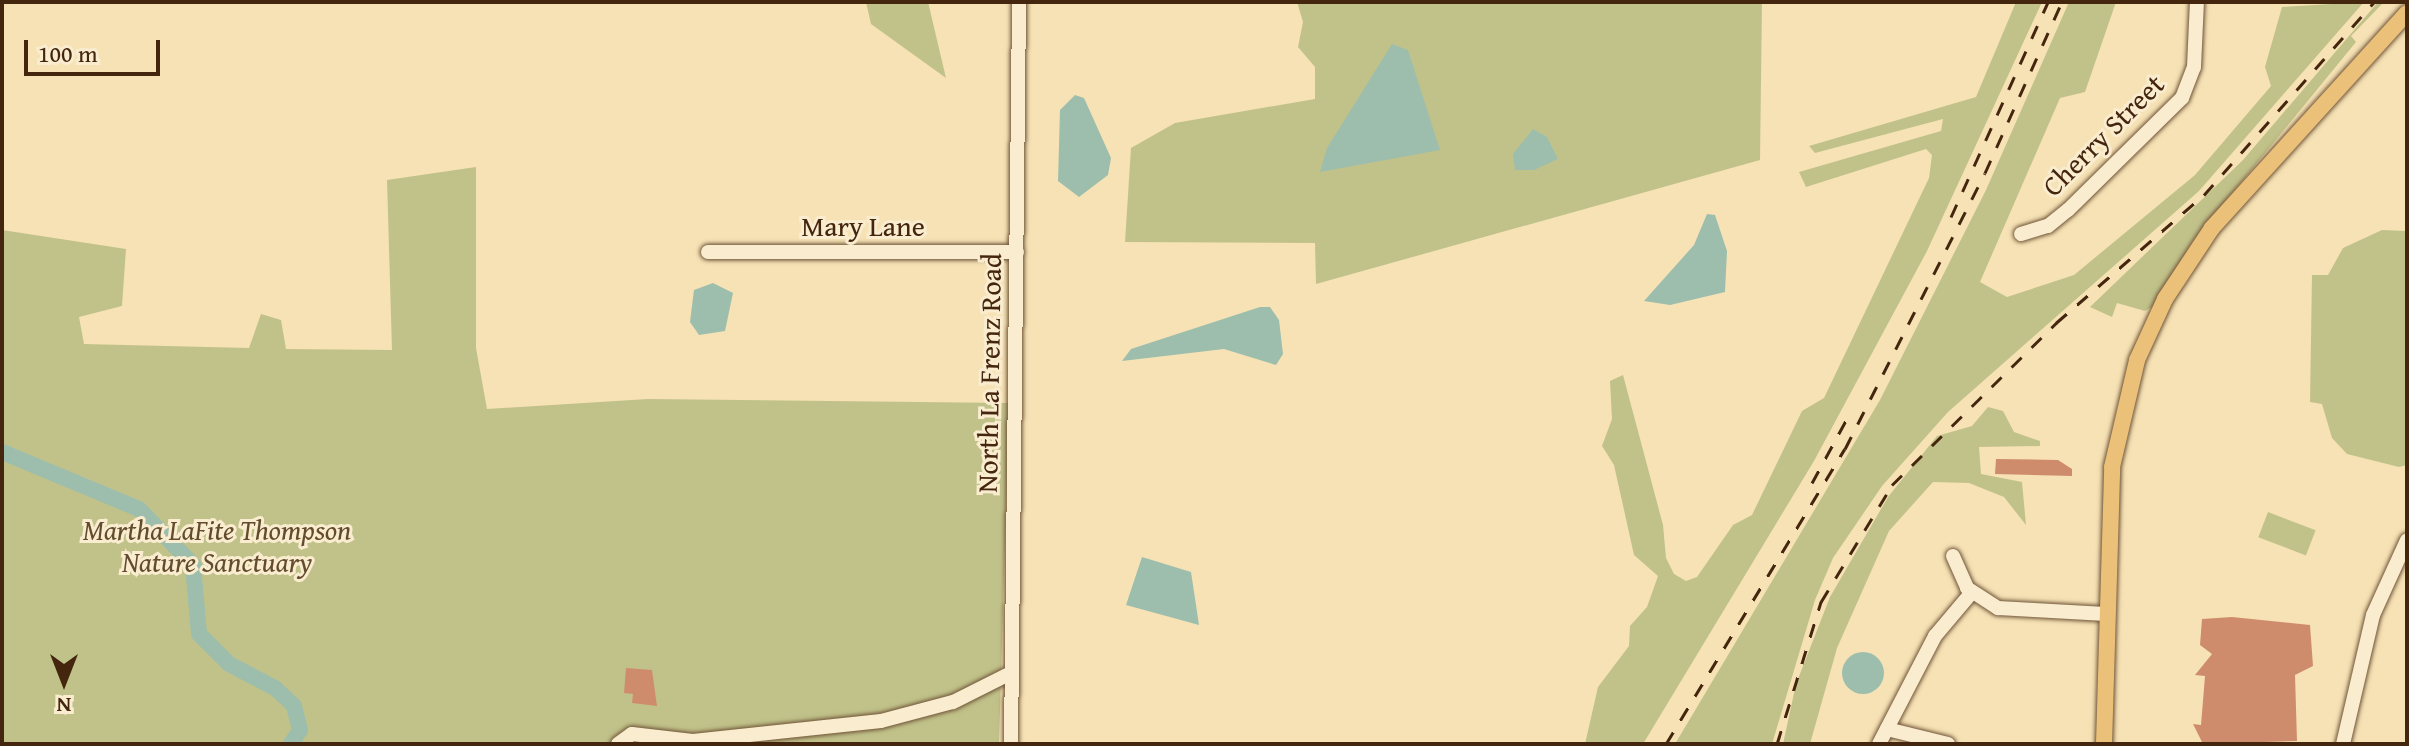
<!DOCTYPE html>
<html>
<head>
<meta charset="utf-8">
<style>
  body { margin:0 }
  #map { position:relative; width:2409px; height:746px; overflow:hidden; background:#f6e2b5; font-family:"Gentium Book Plus",serif }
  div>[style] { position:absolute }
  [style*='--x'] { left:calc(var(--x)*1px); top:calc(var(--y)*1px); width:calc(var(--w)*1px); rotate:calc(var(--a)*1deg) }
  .green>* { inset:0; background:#c1c28a; transform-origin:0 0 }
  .water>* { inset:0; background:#9dbeac }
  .round { border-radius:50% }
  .river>* { height:16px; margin:-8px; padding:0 8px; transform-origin:8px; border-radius:8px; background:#9dbeac }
  .building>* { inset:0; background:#cf8c6c }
  .roads { filter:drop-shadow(0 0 2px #705438) drop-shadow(0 0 2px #705438) }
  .minor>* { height:14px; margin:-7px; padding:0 7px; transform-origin:7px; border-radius:7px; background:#f9eccf }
  .major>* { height:16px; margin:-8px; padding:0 8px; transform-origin:8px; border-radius:8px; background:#ebc17a }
  .rail>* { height:3px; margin-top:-1.5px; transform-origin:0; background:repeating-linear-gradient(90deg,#44250e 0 14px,transparent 0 28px) }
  span { translate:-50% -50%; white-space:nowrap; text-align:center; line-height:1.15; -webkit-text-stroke:6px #f9eccf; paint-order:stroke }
  .street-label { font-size:28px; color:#44250e }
  .park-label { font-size:28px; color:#634c2d; font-style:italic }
  .frame { position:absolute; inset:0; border:4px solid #44250e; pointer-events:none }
  .north { position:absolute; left:24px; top:642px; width:80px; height:80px; -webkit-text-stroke:6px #f9eccf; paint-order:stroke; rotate:180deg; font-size:22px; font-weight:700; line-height:32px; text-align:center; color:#44250e }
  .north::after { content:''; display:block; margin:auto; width:28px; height:36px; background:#44250e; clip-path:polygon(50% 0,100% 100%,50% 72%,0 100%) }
  .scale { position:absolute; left:24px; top:40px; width:136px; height:36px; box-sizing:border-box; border:4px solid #44250e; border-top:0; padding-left:10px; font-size:24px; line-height:28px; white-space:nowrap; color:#44250e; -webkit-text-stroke:6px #f9eccf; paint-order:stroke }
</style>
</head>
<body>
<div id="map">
  <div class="green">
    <i style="clip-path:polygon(866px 2px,928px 2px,946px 78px,871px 24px)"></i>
    <i style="clip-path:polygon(1297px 2px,1762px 2px,1760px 160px,1316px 284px,1315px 243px,1125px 242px,1131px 148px,1175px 123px,1315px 99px,1315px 67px,1298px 47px,1303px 22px)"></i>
    <i style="clip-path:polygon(2016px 2px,2042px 2px,1927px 251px,1814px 461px,1643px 744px,1585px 744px,1598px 687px,1629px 646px,1630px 626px,1647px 607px,1658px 576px,1634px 555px,1614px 465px,1602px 446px,1612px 419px,1610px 381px,1623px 375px,1663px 525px,1666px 558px,1674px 574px,1686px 581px,1697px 577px,1733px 525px,1752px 515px,1802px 411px,1824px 398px,1929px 178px,1932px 155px,1926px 149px,1806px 187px,1799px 172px,1941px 131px,1943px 119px,1815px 153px,1809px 146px,1976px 97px)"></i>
    <i style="clip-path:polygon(2069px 2px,2116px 2px,2085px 92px,2060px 98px,1980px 282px,2007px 297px,2074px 275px,2195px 175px,2271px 86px,2265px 67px,2282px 7px,2364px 2px,2199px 191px,1948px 412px,1882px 486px,1833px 558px,1815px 600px,1772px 744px,1675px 744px,1880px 400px,1986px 190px)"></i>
    <i style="clip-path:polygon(2378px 2px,2384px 2px,2351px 36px,2356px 42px,2193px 241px,2155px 305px,2145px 311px,2117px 303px,2112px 317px,2090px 307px,2243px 160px)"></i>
    <i style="clip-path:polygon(476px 167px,476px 348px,487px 409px,648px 399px,1009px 403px,999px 744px,2px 744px,2px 230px,126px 249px,122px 306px,79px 317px,84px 344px,249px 348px,261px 314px,281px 320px,286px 349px,392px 350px,387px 180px)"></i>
    <i style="clip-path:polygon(2382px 230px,2407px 231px,2407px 465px,2399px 467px,2347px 454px,2332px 438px,2322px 404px,2310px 402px,2312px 275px,2328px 275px,2343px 248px)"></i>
    <i style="clip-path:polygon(1988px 407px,2003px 411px,2014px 432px,2040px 441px,2040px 446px,1979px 447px,1981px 474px,2022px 482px,2026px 525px,2004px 497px,1969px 483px,1933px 482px,1889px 531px,1837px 648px,1810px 744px,1783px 744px,1796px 684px,1830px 597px,1888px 497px,1937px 436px,1972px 426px)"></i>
    <i style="left:2268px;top:512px;width:51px;height:27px;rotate:21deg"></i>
  </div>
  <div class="water">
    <i style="clip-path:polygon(1392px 44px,1408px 50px,1440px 150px,1320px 172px,1327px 148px)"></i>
    <i style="clip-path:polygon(1075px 95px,1084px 98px,1111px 158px,1108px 175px,1079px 197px,1058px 181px,1060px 110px)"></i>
    <i style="clip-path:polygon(1533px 129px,1547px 137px,1558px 159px,1534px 170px,1515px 170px,1513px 154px)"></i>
    <i style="clip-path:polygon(1707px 214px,1715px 215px,1727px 251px,1725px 292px,1670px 305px,1644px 301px,1694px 245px)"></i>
    <i style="clip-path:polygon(713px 283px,733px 293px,725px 331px,699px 335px,690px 322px,694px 290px)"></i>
    <i style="clip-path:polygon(1260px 307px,1270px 307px,1279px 320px,1283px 354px,1276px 365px,1224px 349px,1122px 361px,1131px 349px)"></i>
    <i style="clip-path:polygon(1142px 557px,1191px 572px,1199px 625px,1126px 605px)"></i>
    <i class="round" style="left:1842px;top:652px;width:42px;height:42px"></i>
  </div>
  <div class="river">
    <i style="--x:2;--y:452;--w:148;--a:22.6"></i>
    <i style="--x:139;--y:509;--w:78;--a:46"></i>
    <i style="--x:193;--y:565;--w:69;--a:85"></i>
    <i style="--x:199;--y:634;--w:42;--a:45"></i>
    <i style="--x:229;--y:664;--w:52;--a:27.6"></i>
    <i style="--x:275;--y:688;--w:26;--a:43"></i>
    <i style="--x:294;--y:706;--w:25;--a:76"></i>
    <i style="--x:300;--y:730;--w:17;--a:123"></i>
  </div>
  <div class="building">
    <i style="clip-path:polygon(1996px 459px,2058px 460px,2072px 469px,2072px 476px,1995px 474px)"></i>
    <i style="clip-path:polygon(2232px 617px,2310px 625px,2313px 666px,2295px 675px,2297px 741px,2203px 744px,2193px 724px,2201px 725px,2205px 676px,2195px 675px,2212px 654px,2200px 645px,2202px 619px)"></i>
    <i style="clip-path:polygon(626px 668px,652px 670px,657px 706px,632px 703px,633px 694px,624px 693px)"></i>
  </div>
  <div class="roads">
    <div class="minor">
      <i style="--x:2021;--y:234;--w:28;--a:-17"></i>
      <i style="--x:2048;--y:226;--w:26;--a:-39"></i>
      <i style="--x:2068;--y:210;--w:160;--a:-44.5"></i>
      <i style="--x:2182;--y:98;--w:33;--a:-69"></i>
      <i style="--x:2194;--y:67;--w:65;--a:-87.4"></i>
      <i style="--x:708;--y:252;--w:309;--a:0"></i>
      <i style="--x:1953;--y:556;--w:35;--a:66"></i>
      <i style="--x:1967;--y:588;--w:37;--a:33"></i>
      <i style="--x:1998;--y:608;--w:108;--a:3.2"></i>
      <i style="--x:1887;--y:729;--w:63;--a:13.8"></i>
      <i style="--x:618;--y:744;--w:17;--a:-36"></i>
      <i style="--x:632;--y:734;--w:61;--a:6.5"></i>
      <i style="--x:693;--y:741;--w:189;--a:-6.1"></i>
      <i style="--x:881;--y:721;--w:74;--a:-14.8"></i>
      <i style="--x:953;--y:702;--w:65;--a:-26.6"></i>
      <i style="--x:1011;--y:744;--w:742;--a:-89.38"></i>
      <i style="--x:1879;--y:744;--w:122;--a:-62.6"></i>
      <i style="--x:1935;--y:636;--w:57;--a:-49.9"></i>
      <i style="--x:2343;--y:744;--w:132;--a:-76.9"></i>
      <i style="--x:2373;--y:615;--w:82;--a:-65.6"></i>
    </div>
    <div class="major">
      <i style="--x:2104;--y:744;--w:277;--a:-88.3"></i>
      <i style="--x:2112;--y:467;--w:110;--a:-76.8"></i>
      <i style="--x:2137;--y:360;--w:67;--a:-65.3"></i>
      <i style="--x:2165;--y:299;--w:85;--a:-56.5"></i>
      <i style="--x:2212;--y:228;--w:290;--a:-47.8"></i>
    </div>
  </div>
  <div class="rail">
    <i style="--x:1951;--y:217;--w:236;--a:-65.7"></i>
    <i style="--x:1812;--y:483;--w:80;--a:-61.5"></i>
    <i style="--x:1666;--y:744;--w:345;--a:-58.8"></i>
    <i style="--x:1845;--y:449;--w:309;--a:-63.1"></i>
    <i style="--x:1985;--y:173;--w:188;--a:-65.8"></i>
    <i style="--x:1777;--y:744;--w:149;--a:-72.8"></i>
    <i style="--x:1821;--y:602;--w:137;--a:-58.7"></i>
    <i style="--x:1892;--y:485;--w:231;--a:-44.6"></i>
    <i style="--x:2056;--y:323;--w:196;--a:-40.9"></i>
    <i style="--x:2204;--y:195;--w:257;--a:-48.6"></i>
  </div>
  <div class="street-label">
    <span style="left:2103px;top:135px;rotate:-45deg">Cherry Street</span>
    <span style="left:863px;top:226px">Mary Lane</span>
    <span style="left:989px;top:373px;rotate:-89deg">North La Frenz Road</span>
  </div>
  <div class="park-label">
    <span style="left:217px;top:546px">Martha LaFite Thompson<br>Nature Sanctuary</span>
  </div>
  <div class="frame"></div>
  <div class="north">N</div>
  <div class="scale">100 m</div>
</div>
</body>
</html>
